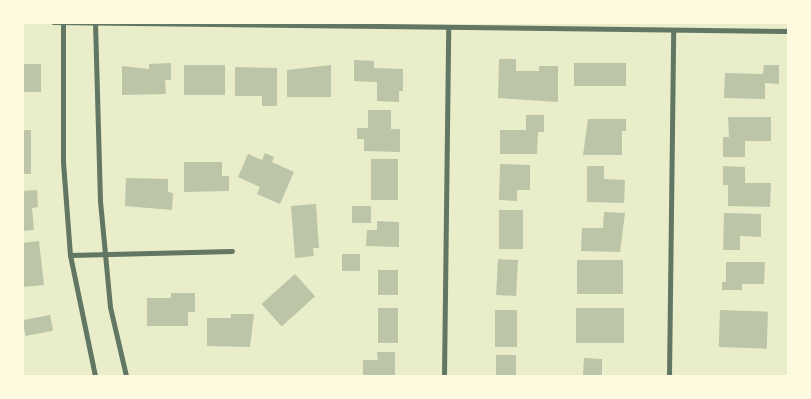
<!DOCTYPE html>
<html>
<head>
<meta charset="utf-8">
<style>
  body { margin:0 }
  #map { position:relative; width:811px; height:399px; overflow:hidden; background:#e9edc9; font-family:"Titillium Web",sans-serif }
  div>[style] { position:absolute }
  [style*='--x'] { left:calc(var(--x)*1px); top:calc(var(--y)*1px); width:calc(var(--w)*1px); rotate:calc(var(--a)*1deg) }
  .building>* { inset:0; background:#bcc5a7; transform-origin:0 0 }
  .minor>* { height:5px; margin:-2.5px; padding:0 2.5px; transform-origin:2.5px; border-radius:2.5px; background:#617663 }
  span { translate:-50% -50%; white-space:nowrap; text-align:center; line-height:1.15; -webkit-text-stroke:4px #fefae0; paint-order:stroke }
  .frame { position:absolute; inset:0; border:24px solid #fefae0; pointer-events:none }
</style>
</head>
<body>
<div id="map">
  <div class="building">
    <i style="clip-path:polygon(499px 59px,516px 59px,516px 71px,539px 71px,539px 66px,558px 66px,558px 102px,498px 98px)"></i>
    <i style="clip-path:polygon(354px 60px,374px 61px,374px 68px,403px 69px,403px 91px,399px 91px,399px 102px,377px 101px,377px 82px,354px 81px)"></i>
    <i style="clip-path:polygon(171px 63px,171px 80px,165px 80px,166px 94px,122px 95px,122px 66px,149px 69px,149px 64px)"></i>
    <i style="left:574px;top:63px;width:52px;height:23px"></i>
    <i style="left:22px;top:64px;width:19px;height:28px"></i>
    <i style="left:184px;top:65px;width:41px;height:30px"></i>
    <i style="clip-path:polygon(331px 65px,331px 97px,287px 97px,287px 70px)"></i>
    <i style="clip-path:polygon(764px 65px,779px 65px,779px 84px,765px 83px,765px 99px,724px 98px,725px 73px,763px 74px)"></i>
    <i style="clip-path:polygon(235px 67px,277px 68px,277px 106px,262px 106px,262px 96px,235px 96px)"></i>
    <i style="clip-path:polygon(368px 110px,391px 110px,391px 129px,400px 129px,400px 152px,364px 151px,364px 139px,357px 139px,357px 128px,368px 128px)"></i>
    <i style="clip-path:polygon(526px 115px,544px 115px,544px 132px,538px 132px,537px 154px,500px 154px,500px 130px,526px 130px)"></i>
    <i style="clip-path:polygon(728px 117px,771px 117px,771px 141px,745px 141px,745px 157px,723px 157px,723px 137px,729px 137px)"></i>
    <i style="clip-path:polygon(588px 119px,626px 119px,626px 131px,622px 131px,622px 155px,583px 155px)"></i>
    <i style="left:22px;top:130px;width:9px;height:44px"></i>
    <i style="clip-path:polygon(265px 153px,274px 157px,272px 162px,294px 172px,280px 204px,257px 194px,260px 187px,238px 177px,248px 154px,262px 160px)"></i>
    <i style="left:371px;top:159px;width:27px;height:41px"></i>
    <i style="clip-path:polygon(184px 162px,222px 162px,222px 176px,229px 176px,229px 191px,184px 192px)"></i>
    <i style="clip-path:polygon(500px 164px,530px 165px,530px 190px,517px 190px,517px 201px,499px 200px)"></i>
    <i style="clip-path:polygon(587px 166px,604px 166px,604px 179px,625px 180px,624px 203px,587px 202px)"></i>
    <i style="clip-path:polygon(723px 166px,745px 167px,745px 183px,771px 183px,770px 207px,728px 206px,728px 185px,723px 185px)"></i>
    <i style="clip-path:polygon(126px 178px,168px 179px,168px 192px,173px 193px,172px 210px,125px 206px)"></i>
    <i style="clip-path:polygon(37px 190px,38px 207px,32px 208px,34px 230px,22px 231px,22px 191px)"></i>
    <i style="clip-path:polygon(316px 204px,319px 248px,313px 248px,314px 256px,295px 258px,291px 206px)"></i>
    <i style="left:352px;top:206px;width:19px;height:17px"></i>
    <i style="left:499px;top:210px;width:24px;height:39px"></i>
    <i style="clip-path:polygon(604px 212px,625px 213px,620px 252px,581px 251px,582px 228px,603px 228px)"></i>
    <i style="clip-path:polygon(724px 213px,761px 214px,761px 237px,740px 236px,740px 250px,723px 250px)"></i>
    <i style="clip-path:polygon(377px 221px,399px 222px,399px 247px,366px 246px,367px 230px,377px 230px)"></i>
    <i style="clip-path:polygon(39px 241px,44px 285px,22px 287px,22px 243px)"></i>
    <i style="left:342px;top:254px;width:18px;height:17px"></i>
    <i style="left:498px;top:259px;width:20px;height:36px;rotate:3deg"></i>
    <i style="left:577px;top:260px;width:46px;height:34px"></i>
    <i style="clip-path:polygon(726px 262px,765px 262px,764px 284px,742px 284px,742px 290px,722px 290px,722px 282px,726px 282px)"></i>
    <i style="left:378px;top:270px;width:20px;height:25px"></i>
    <i style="left:295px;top:274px;width:30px;height:45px;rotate:48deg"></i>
    <i style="clip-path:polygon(171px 293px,195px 293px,195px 312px,188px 312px,188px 326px,147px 326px,147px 298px,171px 298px)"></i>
    <i style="left:378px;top:308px;width:20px;height:35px"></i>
    <i style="left:576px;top:308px;width:48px;height:35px"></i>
    <i style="left:495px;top:310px;width:22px;height:37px"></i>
    <i style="left:720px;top:310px;width:48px;height:37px;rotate:2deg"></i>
    <i style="clip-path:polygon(231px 314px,254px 314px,250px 347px,207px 346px,207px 318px,231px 318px)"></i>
    <i style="left:50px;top:315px;width:16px;height:28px;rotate:79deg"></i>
    <i style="clip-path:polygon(377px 352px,395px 352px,395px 376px,363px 376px,363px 360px,378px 360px)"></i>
    <i style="left:496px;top:355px;width:20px;height:21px"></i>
    <i style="clip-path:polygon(584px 358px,602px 359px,602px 375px,606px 376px,583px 376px)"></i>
  </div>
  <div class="minor">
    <i style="--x:53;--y:22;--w:735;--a:0.7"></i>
    <i style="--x:63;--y:22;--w:140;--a:90"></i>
    <i style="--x:63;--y:162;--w:93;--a:85.7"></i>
    <i style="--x:70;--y:255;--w:124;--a:78.3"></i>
    <i style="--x:95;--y:22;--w:179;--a:88.4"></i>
    <i style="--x:100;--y:201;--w:106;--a:84.6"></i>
    <i style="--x:110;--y:307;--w:71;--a:76.9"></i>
    <i style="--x:70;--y:255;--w:162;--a:-1.4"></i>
    <i style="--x:444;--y:376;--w:349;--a:-89.3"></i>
    <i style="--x:669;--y:376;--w:346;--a:-89.3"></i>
  </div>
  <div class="frame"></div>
</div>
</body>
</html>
